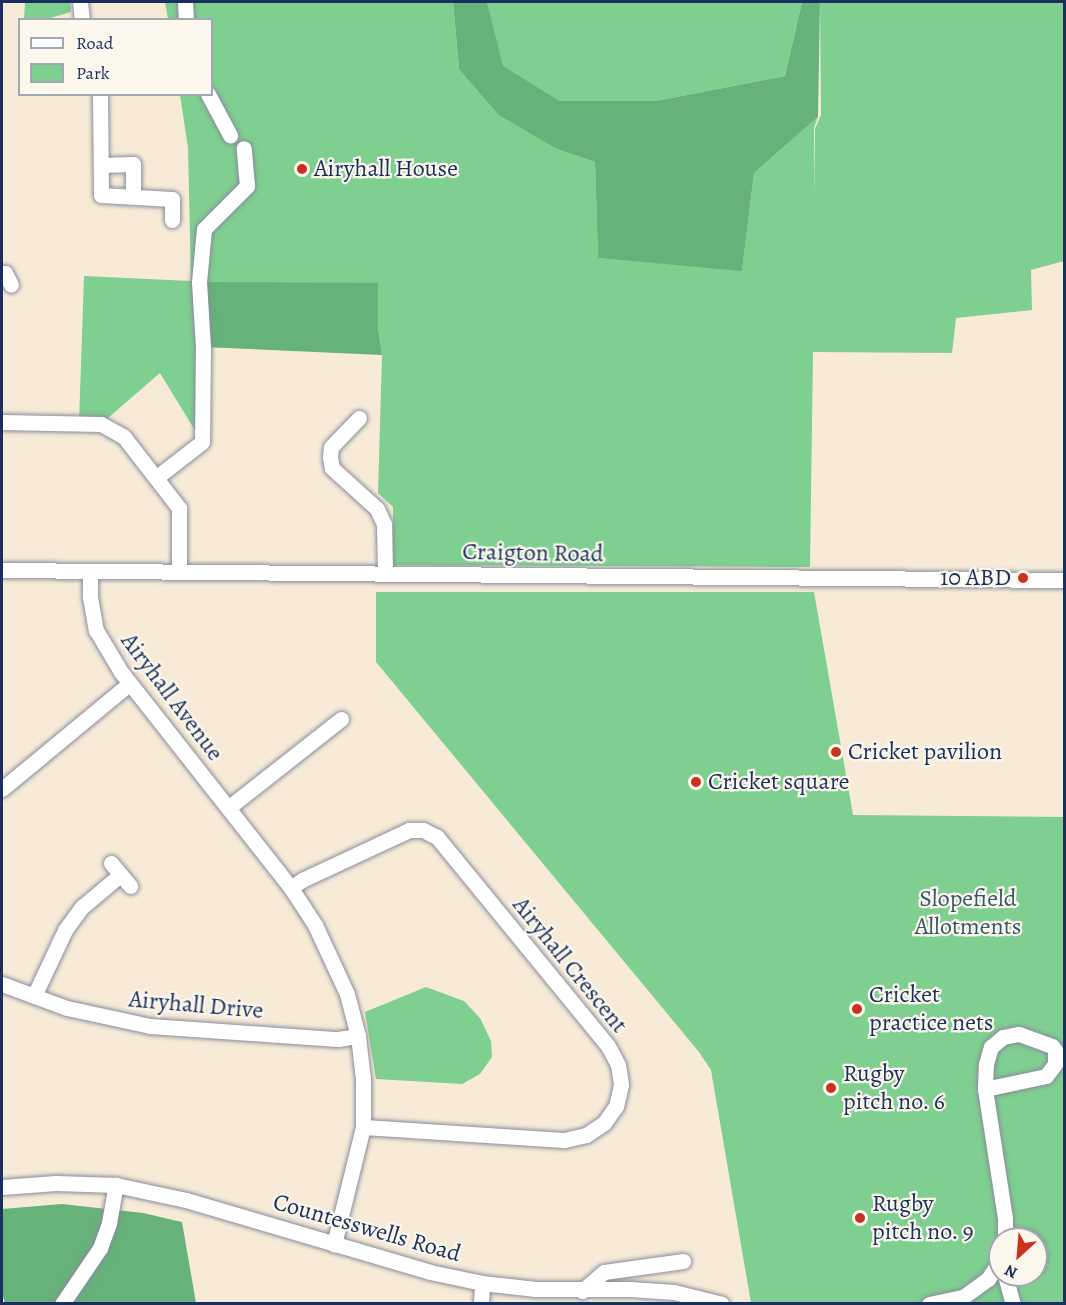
<!DOCTYPE html>
<html>
<head>
<meta charset="utf-8">
<style>
  body { margin:0 }
  #map { position:relative; width:1066px; height:1305px; overflow:hidden; background:#f7ebd8; font-family:Alegreya,serif }
  div>[style] { position:absolute }
  [style*='--x'] { left:calc(var(--x)*1px); top:calc(var(--y)*1px); width:calc(var(--w)*1px); rotate:calc(var(--a)*1deg) }
  .green>* { inset:0; background:#7ecf90 }
  .forest>* { inset:0; background:#66b27a }
  .roads { filter:drop-shadow(0 0 2px #898d9b) drop-shadow(0 0 2px #898d9b) }
  .minor>* { height:15px; margin:-7.5px; padding:0 7.5px; transform-origin:7.5px; border-radius:7.5px; background:#fff }
  .dots>* { width:16px; height:16px; translate:-50% -50%; box-sizing:border-box; border:3px solid #fbf7ec; border-radius:50% }
  span { translate:-50% -50%; white-space:nowrap; text-align:center; line-height:1.15; -webkit-text-stroke:4.5px #fbf7ec; paint-order:stroke }
  .poi-label { font-size:24px; color:#1b2f5e }
  .left { translate:0 -50%; text-align:left }
  .right { translate:-100% -50%; text-align:right }
  .street-label { font-size:24px; color:#1b2f5e }
  .park-label { font-size:24px; color:#34576a }
  .frame { position:absolute; inset:0; border:3px solid #1b2f5e; pointer-events:none }
  .legend { position:absolute; left:18px; top:18px; width:195px; height:78px; box-sizing:border-box; background:#fbf7ec; border:2px solid #a1a7b3; margin:0; padding:8px 10px; list-style:none; font-size:18px; color:#1b2f5e }
  .legend li { display:flex; align-items:center; gap:12px; height:30px }
  .legend b { width:30px; border:2px solid #a1a7b3 }
  .north { position:absolute; left:988px; top:1227px; width:60px; height:60px; box-sizing:border-box; background:#fbf7ec; border:2px solid #a1a7b3; border-radius:50%; rotate:206deg; font-size:16px; font-weight:700; line-height:24px; text-align:center; color:#1b2f5e }
  .north::after { content:''; display:block; margin:auto; width:21px; height:27px; background:#c8321e; clip-path:polygon(50% 0,100% 100%,50% 72%,0 100%) }
</style>
</head>
<body>
<div id="map">
  <div class="green">
    <i style="clip-path:polygon(25px 2px,70px 2px,71px 12px,47px 19px,24px 19px)"></i>
    <i style="clip-path:polygon(165px 2px,453px 2px,459px 69px,557px 149px,595px 162px,598px 258px,742px 270px,754px 173px,818px 117px,814px 128px,815px 198px,815px 129px,821px 115px,820px 2px,1064px 2px,1064px 261px,1031px 270px,1032px 310px,956px 318px,952px 353px,813px 352px,810px 567px,393px 565px,393px 507px,378px 493px,382px 355px,378px 326px,199px 282px,202px 442px,160px 373px,101px 424px,79px 423px,84px 276px,191px 281px,188px 148px,180px 95px,212px 94px,212px 20px,168px 19px)"></i>
    <i style="clip-path:polygon(487px 2px,802px 2px,785px 76px,656px 101px,560px 101px,502px 66px)"></i>
    <i style="clip-path:polygon(evenodd,376px 592px,814px 592px,853px 815px,1064px 817px,1064px 1303px,751px 1303px,711px 1070px,699px 1052px,376px 662px,376px 592px,1000px 1239px,1036px 1239px,1036px 1275px,1000px 1275px,1000px 1239px)"></i>
    <i style="clip-path:polygon(426px 987px,464px 1001px,480px 1018px,491px 1041px,492px 1057px,480px 1074px,462px 1084px,376px 1079px,365px 1012px)"></i>
  </div>
  <div class="forest">
    <i style="clip-path:polygon(453px 2px,487px 2px,503px 66px,560px 101px,656px 101px,785px 76px,802px 2px,820px 2px,818px 117px,754px 173px,742px 271px,598px 258px,595px 162px,557px 149px,499px 115px,459px 69px)"></i>
    <i style="clip-path:polygon(199px 282px,378px 283px,378px 327px,382px 355px,203px 347px)"></i>
    <i style="clip-path:polygon(62px 1204px,143px 1213px,182px 1222px,196px 1303px,5px 1303px,2px 1293px,2px 1209px)"></i>
  </div>
  <div class="roads">
    <div class="minor">
      <i style="--x:80;--y:2;--w:18;--a:84"></i>
      <i style="--x:185;--y:2;--w:18;--a:87"></i>
      <i style="--x:100;--y:94;--w:101;--a:89.4"></i>
      <i style="--x:101;--y:195;--w:71;--a:3.2"></i>
      <i style="--x:172;--y:199;--w:21;--a:90"></i>
      <i style="--x:208;--y:94;--w:47;--a:61.8"></i>
      <i style="--x:101;--y:165;--w:32;--a:-2"></i>
      <i style="--x:133;--y:164;--w:31;--a:90"></i>
      <i style="--x:2;--y:273;--w:3;--a:0"></i>
      <i style="--x:5;--y:273;--w:13;--a:63"></i>
      <i style="--x:359;--y:418;--w:40;--a:134"></i>
      <i style="--x:331;--y:447;--w:10;--a:96"></i>
      <i style="--x:330;--y:457;--w:11;--a:80"></i>
      <i style="--x:332;--y:468;--w:61;--a:42.3"></i>
      <i style="--x:377;--y:509;--w:17;--a:65"></i>
      <i style="--x:384;--y:524;--w:49;--a:88.8"></i>
      <i style="--x:2;--y:422;--w:99;--a:1.2"></i>
      <i style="--x:101;--y:424;--w:26;--a:29"></i>
      <i style="--x:124;--y:437;--w:90;--a:52.2"></i>
      <i style="--x:179;--y:508;--w:64;--a:90"></i>
      <i style="--x:157;--y:477;--w:57;--a:-37.9"></i>
      <i style="--x:202;--y:442;--w:95;--a:-89.4"></i>
      <i style="--x:203;--y:347;--w:65;--a:-93.5"></i>
      <i style="--x:199;--y:282;--w:53;--a:-84.6"></i>
      <i style="--x:204;--y:229;--w:61;--a:-45"></i>
      <i style="--x:247;--y:186;--w:38;--a:-95"></i>
      <i style="--x:2;--y:570;--w:1062;--a:0.54"></i>
      <i style="--x:90;--y:571;--w:26;--a:90"></i>
      <i style="--x:90;--y:597;--w:34;--a:80"></i>
      <i style="--x:96;--y:630;--w:49;--a:59.2"></i>
      <i style="--x:121;--y:672;--w:275;--a:51.8"></i>
      <i style="--x:291;--y:888;--w:44;--a:57"></i>
      <i style="--x:315;--y:925;--w:76;--a:65.1"></i>
      <i style="--x:347;--y:994;--w:43;--a:75.3"></i>
      <i style="--x:358;--y:1036;--w:43;--a:83.4"></i>
      <i style="--x:363;--y:1079;--w:48;--a:90"></i>
      <i style="--x:363;--y:1127;--w:121;--a:103.9"></i>
      <i style="--x:2;--y:789;--w:165;--a:-39.6"></i>
      <i style="--x:228;--y:808;--w:144;--a:-38.2"></i>
      <i style="--x:111;--y:863;--w:30;--a:50"></i>
      <i style="--x:291;--y:888;--w:14;--a:-36"></i>
      <i style="--x:302;--y:880;--w:118;--a:-25"></i>
      <i style="--x:409;--y:830;--w:14;--a:0"></i>
      <i style="--x:423;--y:830;--w:16;--a:27"></i>
      <i style="--x:437;--y:837;--w:270;--a:50.7"></i>
      <i style="--x:608;--y:1046;--w:21;--a:62"></i>
      <i style="--x:618;--y:1065;--w:20;--a:81"></i>
      <i style="--x:621;--y:1085;--w:22;--a:103"></i>
      <i style="--x:616;--y:1106;--w:21;--a:125"></i>
      <i style="--x:604;--y:1123;--w:22;--a:146"></i>
      <i style="--x:586;--y:1135;--w:23;--a:167"></i>
      <i style="--x:564;--y:1140;--w:201;--a:-176.3"></i>
      <i style="--x:2;--y:984;--w:69;--a:20.3"></i>
      <i style="--x:67;--y:1008;--w:85;--a:12.2"></i>
      <i style="--x:150;--y:1026;--w:188;--a:4"></i>
      <i style="--x:338;--y:1039;--w:20;--a:-9"></i>
      <i style="--x:34;--y:996;--w:73;--a:-64.8"></i>
      <i style="--x:65;--y:930;--w:29;--a:-54"></i>
      <i style="--x:82;--y:907;--w:50;--a:-40.1"></i>
      <i style="--x:985;--y:1089;--w:25;--a:-88"></i>
      <i style="--x:986;--y:1064;--w:18;--a:-74"></i>
      <i style="--x:991;--y:1047;--w:16;--a:-40"></i>
      <i style="--x:1003;--y:1037;--w:16;--a:-11"></i>
      <i style="--x:1019;--y:1034;--w:35;--a:20"></i>
      <i style="--x:1052;--y:1046;--w:5;--a:53"></i>
      <i style="--x:1055;--y:1050;--w:14;--a:90"></i>
      <i style="--x:1055;--y:1064;--w:15;--a:127"></i>
      <i style="--x:1046;--y:1076;--w:62;--a:168"></i>
      <i style="--x:985;--y:1089;--w:131;--a:81.2"></i>
      <i style="--x:1005;--y:1218;--w:21;--a:90"></i>
      <i style="--x:2;--y:1187;--w:54;--a:-4.2"></i>
      <i style="--x:56;--y:1183;--w:60;--a:1.9"></i>
      <i style="--x:116;--y:1185;--w:72;--a:12.1"></i>
      <i style="--x:186;--y:1200;--w:254;--a:16.4"></i>
      <i style="--x:430;--y:1272;--w:53;--a:11.9"></i>
      <i style="--x:482;--y:1283;--w:54;--a:6.3"></i>
      <i style="--x:536;--y:1289;--w:94;--a:0"></i>
      <i style="--x:630;--y:1289;--w:44;--a:3.9"></i>
      <i style="--x:674;--y:1292;--w:49;--a:14"></i>
      <i style="--x:1006;--y:1233;--w:26;--a:13"></i>
      <i style="--x:1036;--y:1244;--w:14;--a:78"></i>
      <i style="--x:1039;--y:1258;--w:9;--a:108"></i>
      <i style="--x:1005;--y:1275;--w:30;--a:75"></i>
      <i style="--x:582;--y:1291;--w:29;--a:-41"></i>
      <i style="--x:604;--y:1272;--w:80;--a:-7.9"></i>
      <i style="--x:62;--y:1304;--w:68;--a:-55.8"></i>
      <i style="--x:100;--y:1248;--w:27;--a:-70"></i>
      <i style="--x:109;--y:1223;--w:39;--a:-80"></i>
      <i style="--x:481;--y:1304;--w:21;--a:-87"></i>
      <i style="--x:929;--y:1304;--w:35;--a:-12"></i>
      <i style="--x:963;--y:1297;--w:31;--a:-36"></i>
      <i style="--x:988;--y:1279;--w:22;--a:-58"></i>
    </div>
  </div>
  <div class="dots">
    <i style="left:302px;top:169px;background:#c8321e"></i>
    <i style="left:1023px;top:578px;background:#c8321e"></i>
    <i style="left:836px;top:752px;background:#c8321e"></i>
    <i style="left:696px;top:782px;background:#c8321e"></i>
    <i style="left:857px;top:1009px;background:#c8321e"></i>
    <i style="left:831px;top:1088px;background:#c8321e"></i>
    <i style="left:860px;top:1218px;background:#c8321e"></i>
  </div>
  <div class="poi-label">
    <span class="left" style="left:314px;top:169px">Airyhall House</span>
    <span class="right" style="left:1011px;top:578px">10 ABD</span>
    <span class="left" style="left:848px;top:752px">Cricket pavilion</span>
    <span class="left" style="left:708px;top:782px">Cricket square</span>
    <span class="left" style="left:869px;top:1009px">Cricket<br>practice nets</span>
    <span class="left" style="left:843px;top:1088px">Rugby<br>pitch no. 6</span>
    <span class="left" style="left:872px;top:1218px">Rugby<br>pitch no. 9</span>
  </div>
  <div class="street-label">
    <span style="left:533px;top:553px;rotate:1deg">Craigton Road</span>
    <span style="left:172px;top:697px;rotate:53deg">Airyhall Avenue</span>
    <span style="left:570px;top:965px;rotate:51deg">Airyhall Crescent</span>
    <span style="left:196px;top:1005px;rotate:5deg">Airyhall Drive</span>
    <span style="left:367px;top:1228px;rotate:16deg">Countesswells Road</span>
  </div>
  <div class="park-label">
    <span style="left:968px;top:913px">Slopefield<br>Allotments</span>
  </div>
  <div class="frame"></div>
  <ul class="legend">
  <li><b style="height:8px;background:#fff"></b>Road</li>
  <li><b style="height:16px;background:#7ecf90"></b>Park</li>
  </ul>
  <div class="north">N</div>
</div>
</body>
</html>
